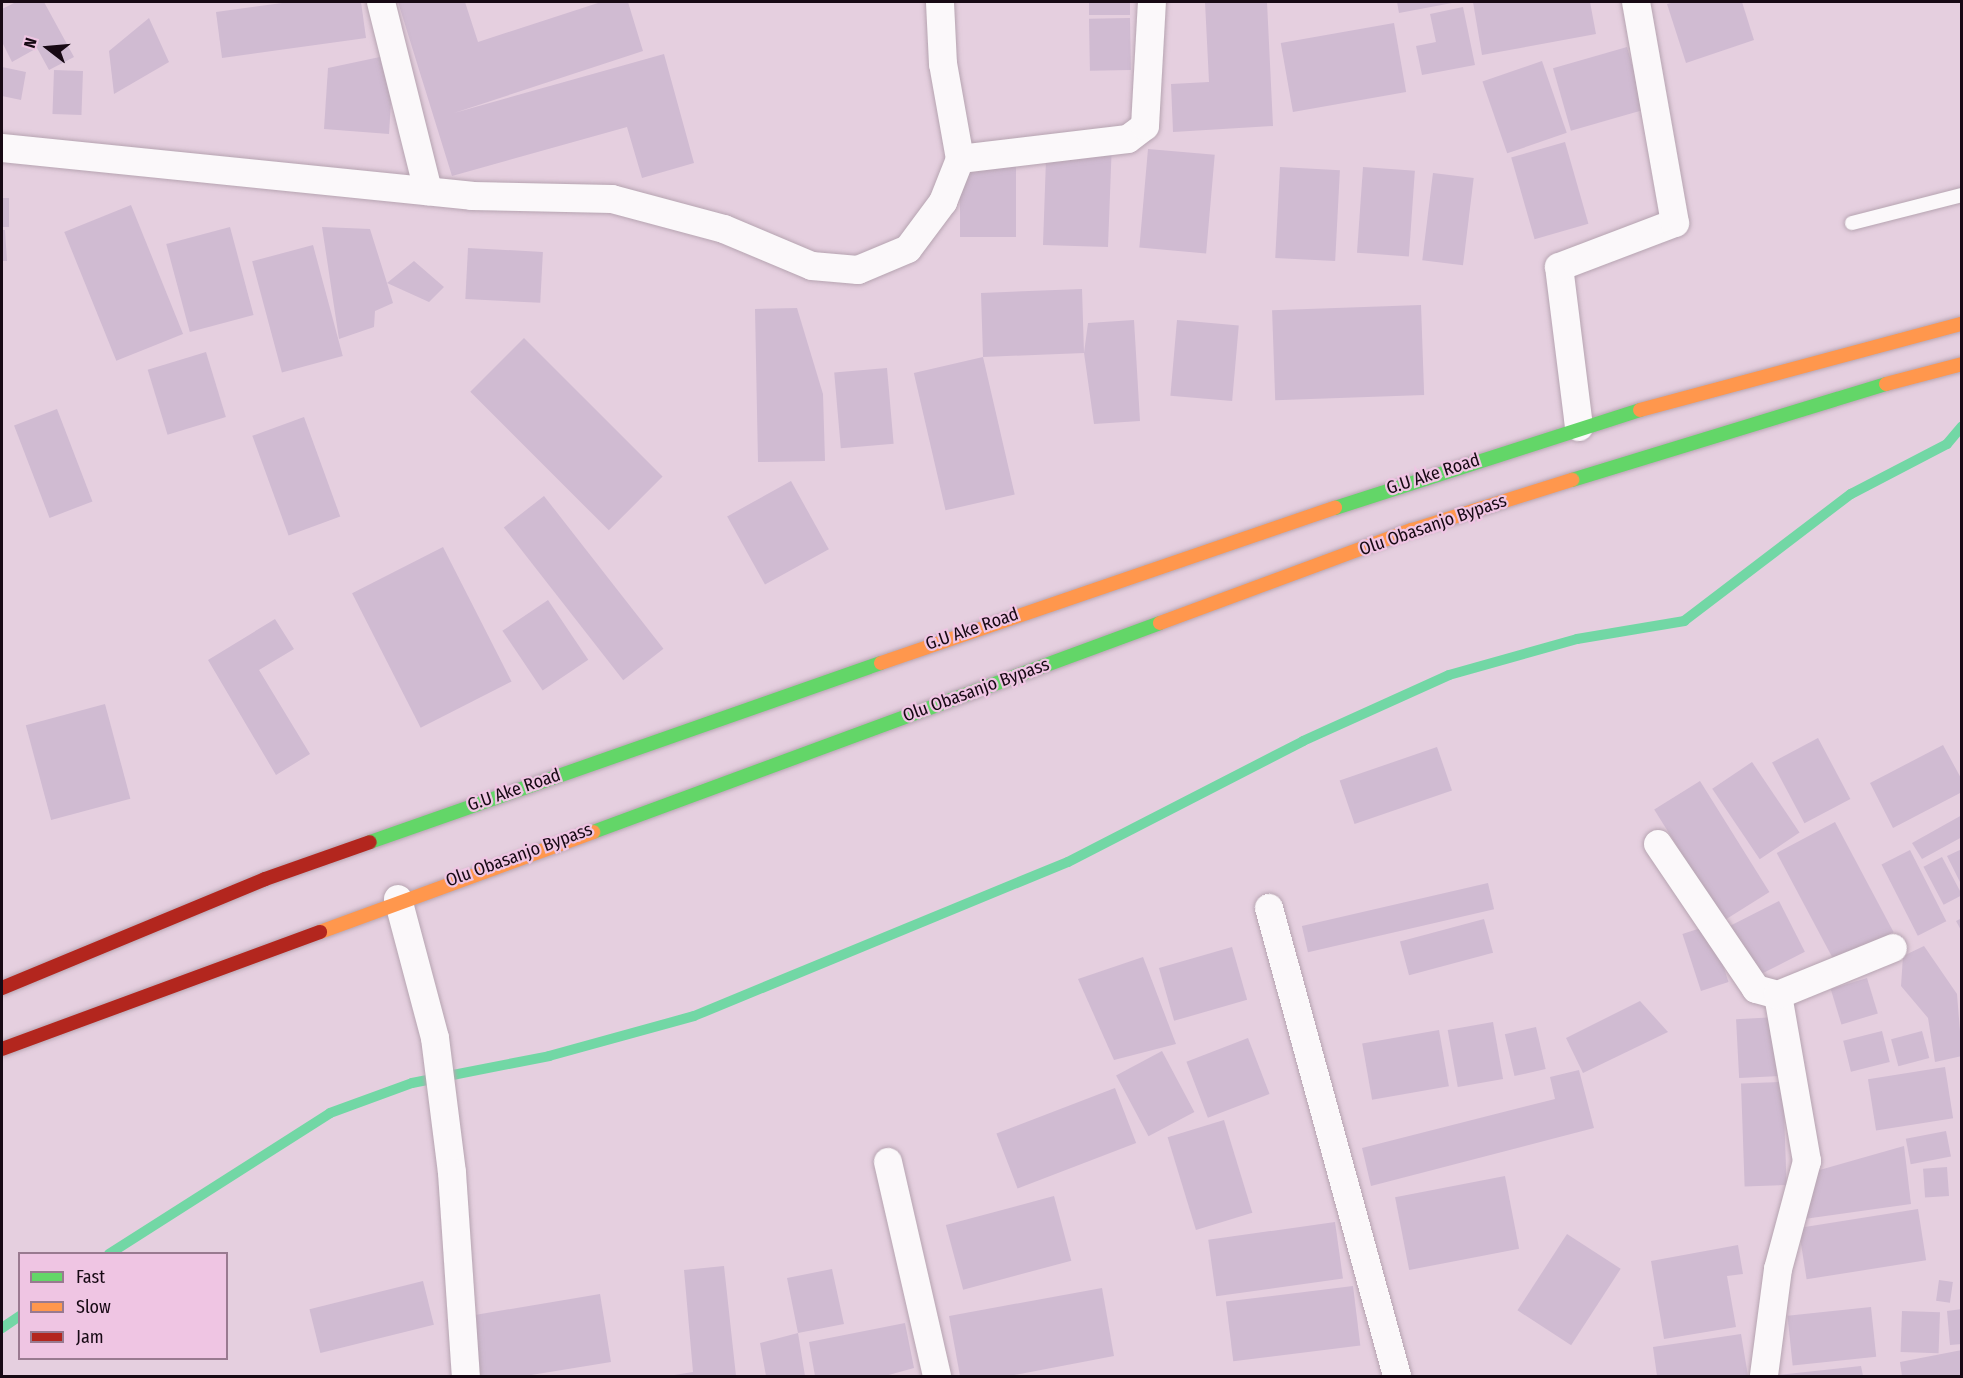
<!DOCTYPE html>
<html>
<head>
<meta charset="utf-8">
<style>
  body { margin:0 }
  #map { position:relative; width:1963px; height:1378px; overflow:hidden; background:#e5cfdf; font-family:"Fira Sans Condensed",sans-serif }
  div>[style] { position:absolute }
  [style*='--x'] { left:calc(var(--x)*1px); top:calc(var(--y)*1px); width:calc(var(--w)*1px); rotate:calc(var(--a)*1deg) }
  .stream>* { height:10px; margin:-5px; padding:0 5px; transform-origin:5px; border-radius:5px; background:#72d7a5 }
  .building>* { inset:0; background:#d0bbd2; transform-origin:0 0 }
  .roads { filter:drop-shadow(0 0 2px #b6a4b1) drop-shadow(0 0 2px #b6a4b1) }
  .lane>* { height:14px; margin:-7px; padding:0 7px; transform-origin:7px; border-radius:7px; background:#fbf8fa }
  .street>* { height:28px; margin:-14px; padding:0 14px; transform-origin:14px; border-radius:14px; background:#fbf8fa }
  .fast>* { height:14px; margin:-7px; padding:0 7px; transform-origin:7px; border-radius:7px; background:#63d668 }
  .slow>* { height:14px; margin:-7px; padding:0 7px; transform-origin:7px; border-radius:7px; background:#ff974d }
  .jam>* { height:14px; margin:-7px; padding:0 7px; transform-origin:7px; border-radius:7px; background:#b3261e }
  span { translate:-50% -50%; white-space:nowrap; text-align:center; line-height:1.15; -webkit-text-stroke:4.5px #efc5e3; paint-order:stroke }
  .street-label { font-size:18px; color:#170914 }
  .frame { position:absolute; inset:0; border:3px solid #170914; pointer-events:none }
  .legend { position:absolute; left:18px; top:1252px; width:210px; height:108px; box-sizing:border-box; background:#efc5e3; border:2px solid #997a90; margin:0; padding:8px 10px; list-style:none; font-size:18px; color:#170914 }
  .legend li { display:flex; align-items:center; gap:12px; height:30px }
  .legend b { width:30px; border:2px solid #997a90 }
  .north { position:absolute; left:18px; top:18px; width:60px; height:60px; -webkit-text-stroke:4px #efc5e3; paint-order:stroke; rotate:286deg; font-size:16px; font-weight:700; line-height:24px; text-align:center; color:#170914 }
  .north::after { content:''; display:block; margin:auto; width:21px; height:27px; background:#170914; clip-path:polygon(50% 0,100% 100%,50% 72%,0 100%) }
</style>
</head>
<body>
<div id="map">
  <div class="stream">
    <i style="--x:109;--y:1254;--w:262;--a:-32.5"></i>
    <i style="--x:330;--y:1113;--w:87;--a:-20.1"></i>
    <i style="--x:412;--y:1083;--w:140;--a:-11.1"></i>
    <i style="--x:549;--y:1056;--w:150;--a:-15.4"></i>
    <i style="--x:694;--y:1016;--w:404;--a:-22.4"></i>
    <i style="--x:1068;--y:862;--w:264;--a:-27.2"></i>
    <i style="--x:1303;--y:741;--w:160;--a:-24.3"></i>
    <i style="--x:1449;--y:675;--w:133;--a:-15.7"></i>
    <i style="--x:1577;--y:639;--w:109;--a:-9.5"></i>
    <i style="--x:1684;--y:621;--w:210;--a:-37.3"></i>
    <i style="--x:1851;--y:494;--w:108;--a:-27.5"></i>
    <i style="--x:1947;--y:444;--w:23;--a:-50"></i>
    <i style="--x:2;--y:1328;--w:22;--a:-34"></i>
  </div>
  <div class="building">
    <i style="clip-path:polygon(16px 2px,44px 2px,74px 57px,49px 70px,37px 48px,12px 62px,2px 42px,2px 9px)"></i>
    <i style="clip-path:polygon(290px 2px,361px 2px,366px 38px,222px 58px,216px 12px)"></i>
    <i style="clip-path:polygon(398px 2px,465px 2px,478px 42px,601px 2px,628px 2px,643px 51px,454px 113px,664px 54px,694px 163px,642px 178px,627px 127px,452px 176px)"></i>
    <i style="left:1089px;top:2px;width:41px;height:13px"></i>
    <i style="clip-path:polygon(1205px 2px,1267px 2px,1273px 126px,1173px 132px,1171px 84px,1209px 82px)"></i>
    <i style="clip-path:polygon(1397px 2px,1452px 2px,1452px 3px,1399px 13px)"></i>
    <i style="clip-path:polygon(1473px 2px,1590px 2px,1596px 34px,1482px 55px)"></i>
    <i style="clip-path:polygon(1675px 2px,1742px 2px,1754px 40px,1686px 63px,1667px 4px)"></i>
    <i style="clip-path:polygon(1463px 7px,1475px 65px,1422px 75px,1416px 46px,1436px 42px,1430px 14px)"></i>
    <i style="clip-path:polygon(149px 18px,169px 62px,114px 94px,109px 51px)"></i>
    <i style="left:1130px;top:18px;width:52px;height:41px;rotate:89deg"></i>
    <i style="left:1394px;top:23px;width:70px;height:115px;rotate:80deg"></i>
    <i style="left:1627px;top:47px;width:65px;height:77px;rotate:74deg"></i>
    <i style="clip-path:polygon(394px 54px,389px 134px,324px 129px,328px 68px)"></i>
    <i style="left:1542px;top:61px;width:76px;height:63px;rotate:71deg"></i>
    <i style="clip-path:polygon(2px 67px,26px 72px,21px 100px,2px 96px)"></i>
    <i style="left:54px;top:70px;width:29px;height:44px;rotate:2deg"></i>
    <i style="clip-path:polygon(1112px 141px,1108px 247px,1043px 245px,1046px 159px)"></i>
    <i style="left:1565px;top:142px;width:85px;height:56px;rotate:74deg"></i>
    <i style="left:1148px;top:149px;width:67px;height:99px;rotate:5deg"></i>
    <i style="left:960px;top:159px;width:56px;height:78px"></i>
    <i style="left:1280px;top:167px;width:60px;height:91px;rotate:3deg"></i>
    <i style="left:1363px;top:167px;width:52px;height:86px;rotate:4deg"></i>
    <i style="left:1433px;top:173px;width:41px;height:88px;rotate:7deg"></i>
    <i style="left:2px;top:198px;width:7px;height:29px"></i>
    <i style="left:131px;top:205px;width:139px;height:72px;rotate:68deg"></i>
    <i style="left:230px;top:227px;width:91px;height:66px;rotate:75deg"></i>
    <i style="clip-path:polygon(322px 227px,370px 229px,387px 283px,414px 261px,444px 287px,429px 302px,387px 283px,393px 303px,375px 311px,374px 327px,339px 339px)"></i>
    <i style="clip-path:polygon(2px 230px,5px 230px,7px 261px,2px 261px)"></i>
    <i style="left:313px;top:245px;width:115px;height:63px;rotate:75deg"></i>
    <i style="left:468px;top:248px;width:75px;height:51px;rotate:3deg"></i>
    <i style="clip-path:polygon(1082px 289px,1084px 353px,1088px 323px,1134px 320px,1140px 421px,1094px 424px,1084px 353px,983px 357px,981px 293px)"></i>
    <i style="left:1421px;top:305px;width:90px;height:149px;rotate:88deg"></i>
    <i style="clip-path:polygon(797px 308px,823px 394px,825px 461px,758px 462px,755px 309px)"></i>
    <i style="left:1177px;top:320px;width:62px;height:76px;rotate:5deg"></i>
    <i style="left:524px;top:338px;width:196px;height:76px;rotate:45deg"></i>
    <i style="left:206px;top:352px;width:68px;height:61px;rotate:73deg"></i>
    <i style="left:983px;top:357px;width:141px;height:71px;rotate:77deg"></i>
    <i style="left:887px;top:368px;width:76px;height:53px;rotate:85deg"></i>
    <i style="left:57px;top:409px;width:99px;height:46px;rotate:69deg"></i>
    <i style="left:304px;top:417px;width:106px;height:55px;rotate:70deg"></i>
    <i style="left:791px;top:481px;width:78px;height:73px;rotate:61deg"></i>
    <i style="left:544px;top:496px;width:194px;height:51px;rotate:52deg"></i>
    <i style="left:443px;top:547px;width:151px;height:102px;rotate:63deg"></i>
    <i style="left:548px;top:600px;width:72px;height:55px;rotate:56deg"></i>
    <i style="clip-path:polygon(275px 619px,294px 649px,259px 670px,310px 754px,276px 775px,208px 660px)"></i>
    <i style="left:105px;top:704px;width:98px;height:82px;rotate:75deg"></i>
    <i style="left:1818px;top:738px;width:69px;height:52px;rotate:62deg"></i>
    <i style="clip-path:polygon(1943px 745px,1962px 780px,1962px 792px,1893px 828px,1870px 783px)"></i>
    <i style="left:1437px;top:747px;width:46px;height:103px;rotate:71deg"></i>
    <i style="left:1752px;top:762px;width:85px;height:48px;rotate:56deg"></i>
    <i style="left:1700px;top:781px;width:131px;height:54px;rotate:58deg"></i>
    <i style="clip-path:polygon(1962px 815px,1962px 837px,1922px 859px,1912px 843px)"></i>
    <i style="left:1835px;top:822px;width:125px;height:66px;rotate:62deg"></i>
    <i style="clip-path:polygon(1962px 849px,1962px 886px,1947px 856px)"></i>
    <i style="left:1910px;top:850px;width:80px;height:32px;rotate:63deg"></i>
    <i style="left:1942px;top:857px;width:43px;height:21px;rotate:62deg"></i>
    <i style="left:1488px;top:883px;width:27px;height:191px;rotate:77deg"></i>
    <i style="left:1779px;top:901px;width:57px;height:58px;rotate:63deg"></i>
    <i style="clip-path:polygon(1962px 918px,1962px 932px,1956px 921px)"></i>
    <i style="left:1484px;top:919px;width:35px;height:87px;rotate:75deg"></i>
    <i style="left:1710px;top:925px;width:60px;height:29px;rotate:72deg"></i>
    <i style="clip-path:polygon(1924px 946px,1957px 994px,1962px 1056px,1935px 1062px,1928px 1018px,1901px 986px,1903px 956px)"></i>
    <i style="left:1232px;top:947px;width:55px;height:76px;rotate:74deg"></i>
    <i style="clip-path:polygon(1143px 957px,1176px 1044px,1114px 1060px,1078px 979px)"></i>
    <i style="left:1867px;top:978px;width:37px;height:38px;rotate:73deg"></i>
    <i style="clip-path:polygon(1640px 1001px,1668px 1032px,1583px 1073px,1566px 1038px)"></i>
    <i style="left:1777px;top:1017px;width:59px;height:41px;rotate:87deg"></i>
    <i style="left:1493px;top:1022px;width:58px;height:46px;rotate:80deg"></i>
    <i style="left:1536px;top:1027px;width:43px;height:32px;rotate:77deg"></i>
    <i style="left:1439px;top:1030px;width:57px;height:78px;rotate:80deg"></i>
    <i style="left:1882px;top:1031px;width:32px;height:40px;rotate:76deg"></i>
    <i style="left:1922px;top:1031px;width:28px;height:32px;rotate:75deg"></i>
    <i style="left:1248px;top:1038px;width:60px;height:66px;rotate:69deg"></i>
    <i style="left:1162px;top:1051px;width:69px;height:52px;rotate:62deg"></i>
    <i style="left:1945px;top:1067px;width:52px;height:78px;rotate:81deg"></i>
    <i style="clip-path:polygon(1579px 1070px,1594px 1128px,1371px 1186px,1362px 1148px,1555px 1099px,1550px 1077px)"></i>
    <i style="left:1783px;top:1082px;width:103px;height:42px;rotate:88deg"></i>
    <i style="left:1115px;top:1088px;width:59px;height:127px;rotate:69deg"></i>
    <i style="left:1224px;top:1120px;width:97px;height:59px;rotate:73deg"></i>
    <i style="left:1946px;top:1131px;width:26px;height:41px;rotate:79deg"></i>
    <i style="clip-path:polygon(1904px 1146px,1911px 1204px,1804px 1219px,1809px 1173px)"></i>
    <i style="left:1947px;top:1167px;width:29px;height:24px;rotate:86deg"></i>
    <i style="left:1505px;top:1176px;width:74px;height:112px;rotate:79deg"></i>
    <i style="left:1054px;top:1196px;width:67px;height:112px;rotate:75deg"></i>
    <i style="left:1918px;top:1209px;width:52px;height:121px;rotate:81deg"></i>
    <i style="left:1335px;top:1222px;width:57px;height:128px;rotate:82deg"></i>
    <i style="left:1567px;top:1234px;width:64px;height:91px;rotate:33deg"></i>
    <i style="clip-path:polygon(1738px 1245px,1743px 1274px,1727px 1276px,1736px 1327px,1664px 1339px,1651px 1261px)"></i>
    <i style="clip-path:polygon(724px 1266px,736px 1376px,668px 1376px,693px 1372px,684px 1270px)"></i>
    <i style="clip-path:polygon(832px 1269px,844px 1324px,798px 1333px,805px 1376px,766px 1376px,760px 1343px,798px 1333px,787px 1278px)"></i>
    <i style="left:1939px;top:1280px;width:14px;height:21px;rotate:8deg"></i>
    <i style="left:423px;top:1281px;width:45px;height:117px;rotate:76deg"></i>
    <i style="left:1353px;top:1286px;width:60px;height:128px;rotate:83deg"></i>
    <i style="clip-path:polygon(1102px 1288px,1114px 1356px,1009px 1376px,960px 1376px,949px 1316px)"></i>
    <i style="clip-path:polygon(600px 1294px,611px 1362px,525px 1376px,479px 1376px,469px 1316px)"></i>
    <i style="left:1871px;top:1307px;width:50px;height:84px;rotate:84deg"></i>
    <i style="clip-path:polygon(1962px 1309px,1962px 1344px,1950px 1345px,1947px 1311px)"></i>
    <i style="left:1902px;top:1311px;width:38px;height:41px;rotate:2deg"></i>
    <i style="clip-path:polygon(905px 1323px,914px 1368px,885px 1376px,815px 1376px,809px 1342px)"></i>
    <i style="clip-path:polygon(1741px 1334px,1748px 1376px,1657px 1376px,1653px 1347px)"></i>
    <i style="clip-path:polygon(1962px 1350px,1962px 1375px,1902px 1376px,1900px 1362px)"></i>
    <i style="clip-path:polygon(1861px 1366px,1863px 1376px,1777px 1376px,1777px 1375px)"></i>
  </div>
  <div class="roads">
    <div class="lane">
      <i style="--x:1852;--y:223;--w:114;--a:-14.3"></i>
    </div>
    <div class="street">
      <i style="--x:381;--y:2;--w:195;--a:76"></i>
      <i style="--x:2;--y:148;--w:472;--a:5.8"></i>
      <i style="--x:472;--y:196;--w:140;--a:1.2"></i>
      <i style="--x:612;--y:199;--w:116;--a:15"></i>
      <i style="--x:724;--y:229;--w:95;--a:22.8"></i>
      <i style="--x:812;--y:266;--w:46;--a:5"></i>
      <i style="--x:858;--y:270;--w:54;--a:-22.8"></i>
      <i style="--x:908;--y:249;--w:59;--a:-53.3"></i>
      <i style="--x:943;--y:202;--w:46;--a:-68.4"></i>
      <i style="--x:960;--y:159;--w:97;--a:-100.1"></i>
      <i style="--x:943;--y:64;--w:62;--a:-92.8"></i>
      <i style="--x:960;--y:159;--w:169;--a:-6.8"></i>
      <i style="--x:1128;--y:139;--w:21;--a:-37"></i>
      <i style="--x:1145;--y:126;--w:124;--a:-86.8"></i>
      <i style="--x:1579;--y:427;--w:161;--a:-97.1"></i>
      <i style="--x:1559;--y:267;--w:124;--a:-20.8"></i>
      <i style="--x:1675;--y:223;--w:224;--a:-100"></i>
      <i style="--x:1658;--y:844;--w:175;--a:55.9"></i>
      <i style="--x:1756;--y:989;--w:23;--a:15"></i>
      <i style="--x:1778;--y:995;--w:169;--a:80.1"></i>
      <i style="--x:1807;--y:1161;--w:112;--a:105"></i>
      <i style="--x:1778;--y:1269;--w:108;--a:97.5"></i>
      <i style="--x:398;--y:899;--w:144;--a:75.1"></i>
      <i style="--x:435;--y:1038;--w:136;--a:82.8"></i>
      <i style="--x:452;--y:1173;--w:203;--a:86.1"></i>
      <i style="--x:1269;--y:908;--w:485;--a:74.7"></i>
      <i style="--x:1778;--y:995;--w:124;--a:-22.2"></i>
      <i style="--x:888;--y:1162;--w:220;--a:77.1"></i>
    </div>
    <div class="fast">
      <i style="--x:1572;--y:480;--w:328;--a:-17"></i>
      <i style="--x:1335;--y:508;--w:320;--a:-17.8"></i>
      <i style="--x:593;--y:832;--w:604;--a:-20.23"></i>
      <i style="--x:370;--y:842;--w:541;--a:-19.31"></i>
    </div>
    <div class="slow">
      <i style="--x:1886;--y:384;--w:79;--a:-14.7"></i>
      <i style="--x:1640;--y:410;--w:333;--a:-15"></i>
      <i style="--x:1160;--y:623;--w:269;--a:-20.3"></i>
      <i style="--x:1412;--y:530;--w:168;--a:-17.4"></i>
      <i style="--x:881;--y:663;--w:480;--a:-18.9"></i>
      <i style="--x:320;--y:932;--w:291;--a:-20.1"></i>
    </div>
    <div class="jam">
      <i style="--x:2;--y:988;--w:285;--a:-22.5"></i>
      <i style="--x:265;--y:879;--w:111;--a:-19.4"></i>
      <i style="--x:2;--y:1049;--w:339;--a:-20.2"></i>
    </div>
  </div>
  <div class="street-label">
    <span style="left:1433px;top:474px;rotate:-18deg">G.U Ake Road</span>
    <span style="left:1433px;top:525px;rotate:-19deg">Olu Obasanjo Bypass</span>
    <span style="left:972px;top:629px;rotate:-19deg">G.U Ake Road</span>
    <span style="left:976px;top:690px;rotate:-20deg">Olu Obasanjo Bypass</span>
    <span style="left:514px;top:790px;rotate:-19deg">G.U Ake Road</span>
    <span style="left:519px;top:855px;rotate:-20deg">Olu Obasanjo Bypass</span>
  </div>
  <div class="frame"></div>
  <ul class="legend">
  <li><b style="height:8px;background:#63d668"></b>Fast</li>
  <li><b style="height:8px;background:#ff974d"></b>Slow</li>
  <li><b style="height:8px;background:#b3261e"></b>Jam</li>
  </ul>
  <div class="north">N</div>
</div>
</body>
</html>
